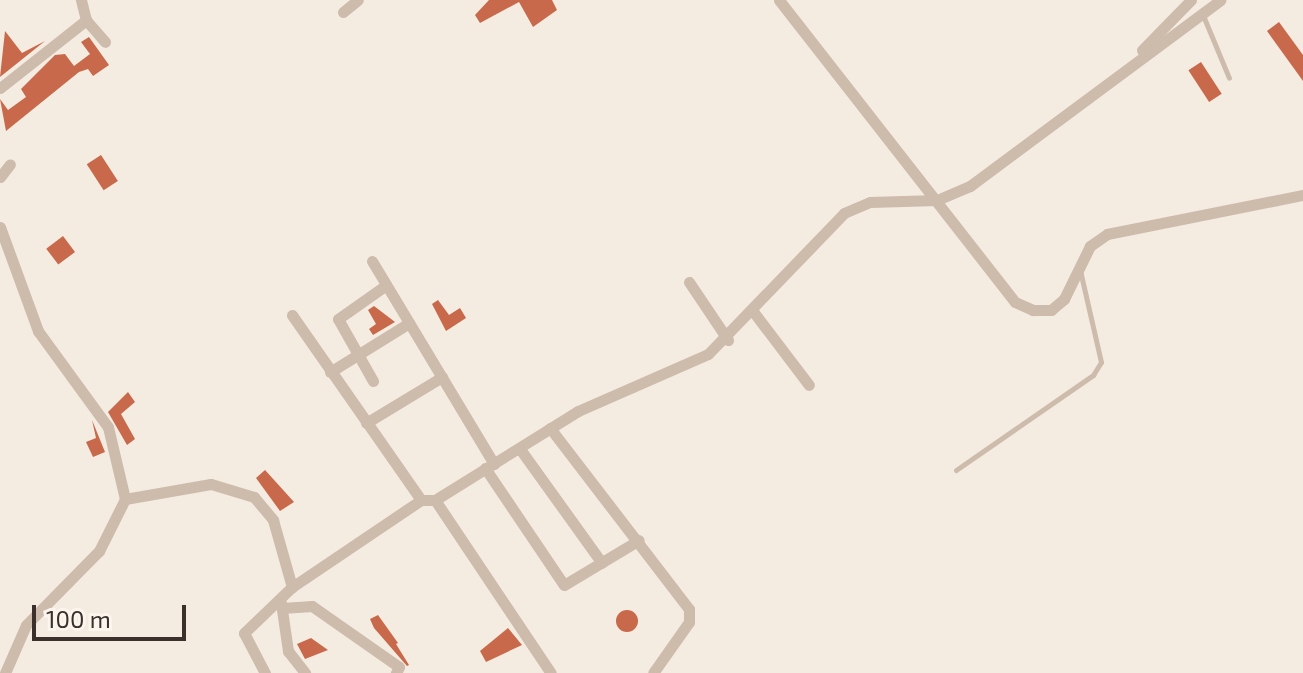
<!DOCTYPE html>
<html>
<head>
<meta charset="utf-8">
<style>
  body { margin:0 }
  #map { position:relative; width:1303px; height:673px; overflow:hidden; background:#f4ebe1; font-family:"Exo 2",sans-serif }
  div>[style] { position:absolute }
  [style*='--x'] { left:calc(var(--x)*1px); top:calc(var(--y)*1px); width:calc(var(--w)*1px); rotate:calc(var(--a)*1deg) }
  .building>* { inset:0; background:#c8694b; transform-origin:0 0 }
  .round { border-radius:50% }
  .service>* { height:5px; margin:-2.5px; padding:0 2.5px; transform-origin:2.5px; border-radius:2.5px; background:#cdbbac }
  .minor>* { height:11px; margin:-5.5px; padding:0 5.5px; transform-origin:5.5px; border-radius:5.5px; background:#cdbbac }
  span { translate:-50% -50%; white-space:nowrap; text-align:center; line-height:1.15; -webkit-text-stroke:8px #fbf5ee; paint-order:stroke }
  .scale { position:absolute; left:32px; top:605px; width:154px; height:36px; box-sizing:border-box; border:4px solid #3b302b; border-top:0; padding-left:10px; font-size:24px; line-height:28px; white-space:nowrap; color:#3b302b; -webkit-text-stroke:6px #fbf5ee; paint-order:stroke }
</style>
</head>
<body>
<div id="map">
  <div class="building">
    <i style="clip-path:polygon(489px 0,552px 0,557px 10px,533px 27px,519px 2px,480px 23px,475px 15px)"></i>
    <i style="clip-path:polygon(1279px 22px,1303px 55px,1303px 81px,1267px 31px)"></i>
    <i style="clip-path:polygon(5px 31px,22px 53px,45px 41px,0 77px)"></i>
    <i style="clip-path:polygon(89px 37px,109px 65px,93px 76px,88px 69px,79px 72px,6px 131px,0 99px,8px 110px,26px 97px,21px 89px,55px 55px,65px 54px,74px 66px,90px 54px,81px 42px)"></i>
    <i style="left:1201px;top:62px;width:38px;height:15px;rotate:57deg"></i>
    <i style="left:101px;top:155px;width:31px;height:17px;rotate:57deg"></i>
    <i style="left:63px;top:236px;width:20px;height:21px;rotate:53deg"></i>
    <i style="clip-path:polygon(438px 300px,449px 315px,460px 308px,466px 318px,446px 331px,432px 304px)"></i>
    <i style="clip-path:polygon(374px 306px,395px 322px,373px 335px,369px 329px,376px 324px,368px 310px)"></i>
    <i style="clip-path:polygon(128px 392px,135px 402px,121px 414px,135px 439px,127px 445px,108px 412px)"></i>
    <i style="clip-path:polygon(92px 420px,105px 452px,93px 457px,86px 442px,96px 438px)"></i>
    <i style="clip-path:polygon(265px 470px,294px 502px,280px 511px,256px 478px)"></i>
    <i class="round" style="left:616px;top:610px;width:22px;height:22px"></i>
    <i style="clip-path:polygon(378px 615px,398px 643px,396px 644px,409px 665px,407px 666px,374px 628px,370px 619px)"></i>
    <i style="clip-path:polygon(508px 628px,522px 645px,486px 662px,480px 651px)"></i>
    <i style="clip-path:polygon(311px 638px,328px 650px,305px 659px,297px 644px)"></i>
  </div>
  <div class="service">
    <i style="--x:1202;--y:13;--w:70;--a:67.4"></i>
    <i style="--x:956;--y:470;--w:167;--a:-34.7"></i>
    <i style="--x:1093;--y:375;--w:15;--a:-58"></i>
    <i style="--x:1101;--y:362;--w:94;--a:-102.9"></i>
  </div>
  <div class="minor">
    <i style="--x:779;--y:0;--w:383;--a:52"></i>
    <i style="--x:1015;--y:302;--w:20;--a:24"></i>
    <i style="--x:1033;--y:310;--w:18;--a:0"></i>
    <i style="--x:1051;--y:310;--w:17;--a:-40"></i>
    <i style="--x:1064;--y:299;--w:59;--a:-63.9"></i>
    <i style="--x:1090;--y:246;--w:21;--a:-35"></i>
    <i style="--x:1107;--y:234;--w:200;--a:-11.3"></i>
    <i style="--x:343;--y:12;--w:19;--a:-39"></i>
    <i style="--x:86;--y:20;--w:29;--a:49"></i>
    <i style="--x:1142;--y:50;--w:70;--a:-45.6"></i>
    <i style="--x:0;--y:88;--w:110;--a:-38.3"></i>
    <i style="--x:86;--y:20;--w:21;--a:-104"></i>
    <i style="--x:0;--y:177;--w:16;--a:-52"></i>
    <i style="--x:0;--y:227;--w:111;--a:69.9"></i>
    <i style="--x:38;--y:331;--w:119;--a:53.9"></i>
    <i style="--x:108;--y:427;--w:74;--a:76.7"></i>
    <i style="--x:372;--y:261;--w:237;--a:59"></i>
    <i style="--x:689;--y:282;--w:70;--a:56.1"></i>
    <i style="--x:752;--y:310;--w:94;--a:52.8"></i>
    <i style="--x:292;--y:315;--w:226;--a:55.1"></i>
    <i style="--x:330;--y:372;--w:93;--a:-31.8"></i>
    <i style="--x:373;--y:381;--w:71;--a:-119.4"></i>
    <i style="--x:338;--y:319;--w:59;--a:-35.3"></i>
    <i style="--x:366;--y:423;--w:89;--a:-31.2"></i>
    <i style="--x:550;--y:428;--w:228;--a:52.5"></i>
    <i style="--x:689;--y:609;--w:13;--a:90"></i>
    <i style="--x:689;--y:622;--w:62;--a:125.2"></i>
    <i style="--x:520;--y:449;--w:140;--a:54.3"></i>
    <i style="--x:485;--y:468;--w:141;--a:56"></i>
    <i style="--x:564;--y:585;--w:87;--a:-31"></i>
    <i style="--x:435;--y:500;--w:208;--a:56.2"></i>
    <i style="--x:281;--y:603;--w:49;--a:81.7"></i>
    <i style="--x:288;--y:651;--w:28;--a:52"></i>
    <i style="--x:282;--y:608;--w:30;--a:-4"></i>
    <i style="--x:312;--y:606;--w:106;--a:35"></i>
    <i style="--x:399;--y:667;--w:7;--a:117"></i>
    <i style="--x:5;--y:673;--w:52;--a:-66.4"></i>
    <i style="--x:26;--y:625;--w:104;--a:-45.4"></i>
    <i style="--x:99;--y:551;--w:58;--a:-63.4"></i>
    <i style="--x:125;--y:499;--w:87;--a:-9.9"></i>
    <i style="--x:211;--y:484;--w:45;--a:16.8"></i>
    <i style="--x:254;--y:497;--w:30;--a:50"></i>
    <i style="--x:273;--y:520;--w:70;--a:74.2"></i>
    <i style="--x:292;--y:587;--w:156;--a:-34"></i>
    <i style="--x:421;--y:500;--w:14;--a:0"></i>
    <i style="--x:435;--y:500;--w:168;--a:-31.9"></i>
    <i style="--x:578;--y:411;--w:142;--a:-23.7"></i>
    <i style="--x:708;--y:354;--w:196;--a:-46"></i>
    <i style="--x:844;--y:213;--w:28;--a:-23"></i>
    <i style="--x:870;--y:202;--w:67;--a:-1.7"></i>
    <i style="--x:937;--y:200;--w:36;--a:-23"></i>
    <i style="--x:970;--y:186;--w:312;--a:-36.6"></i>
    <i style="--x:265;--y:673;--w:45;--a:-117.7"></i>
    <i style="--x:244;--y:633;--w:66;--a:-43.8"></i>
  </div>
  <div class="scale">100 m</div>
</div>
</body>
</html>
